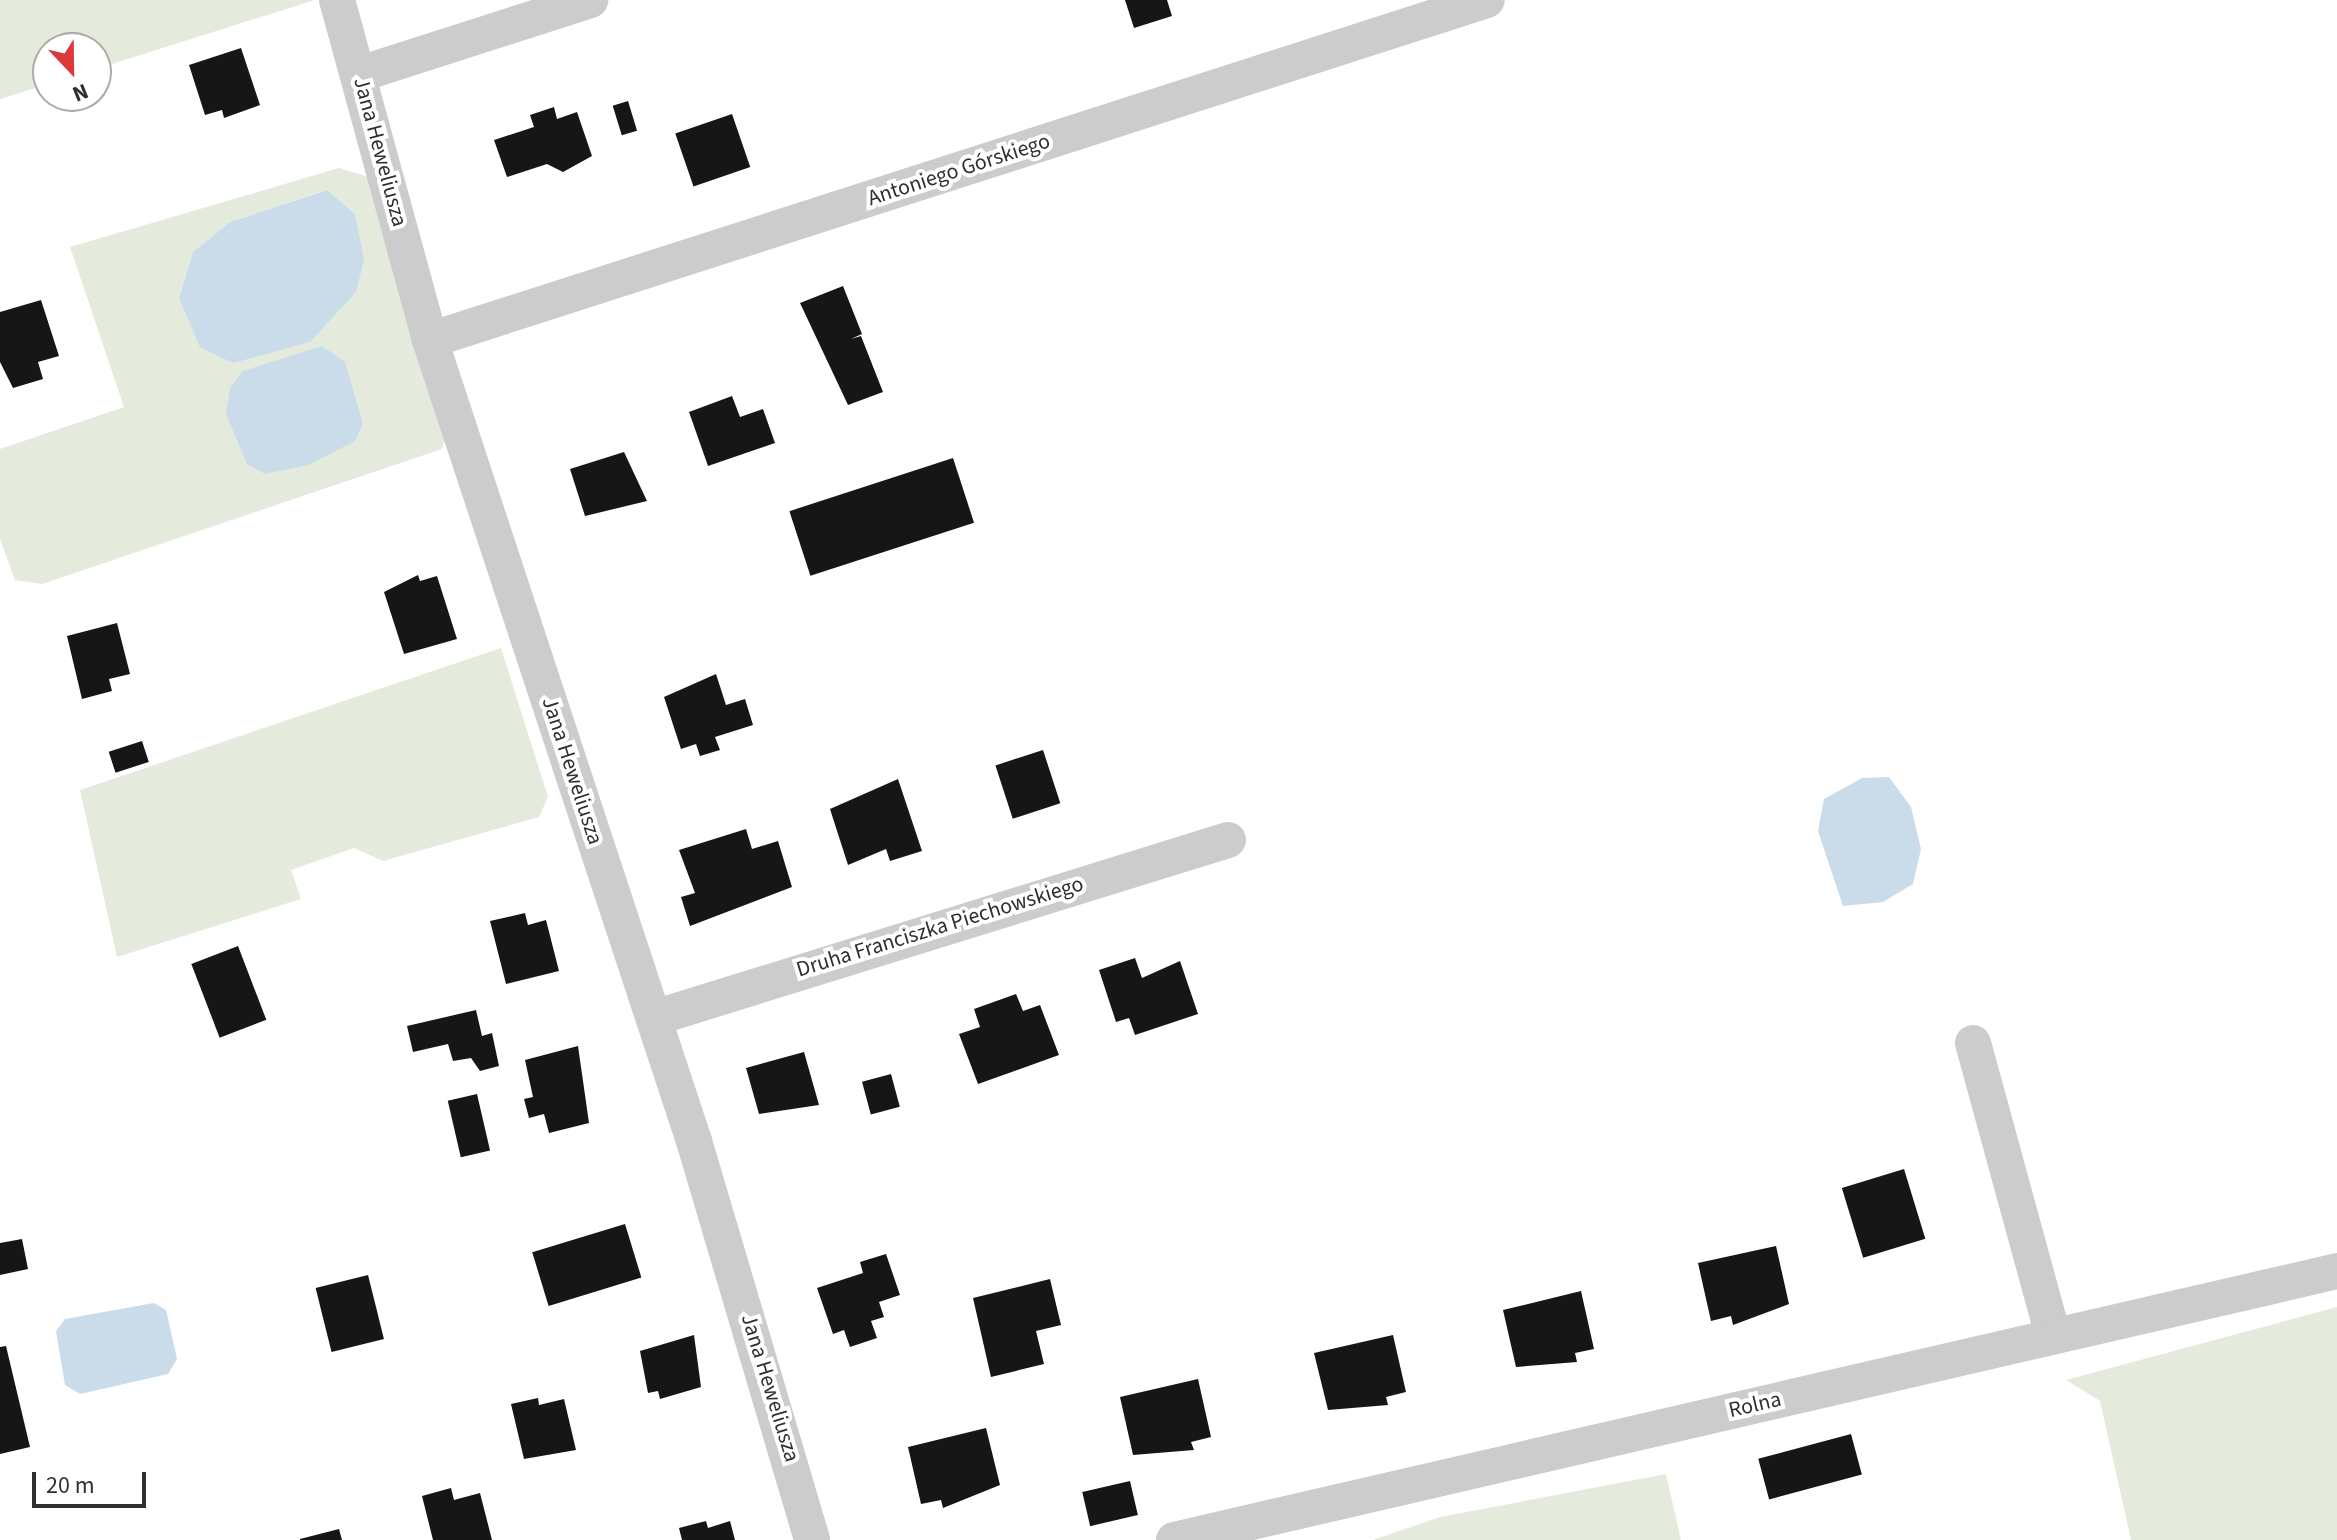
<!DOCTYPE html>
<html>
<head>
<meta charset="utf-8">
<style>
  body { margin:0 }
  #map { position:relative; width:2337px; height:1540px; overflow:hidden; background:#fff; font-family:"Source Sans 3",sans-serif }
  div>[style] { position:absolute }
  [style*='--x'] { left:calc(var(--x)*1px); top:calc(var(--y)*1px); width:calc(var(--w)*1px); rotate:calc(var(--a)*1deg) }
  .green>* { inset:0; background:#e4ebdd }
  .water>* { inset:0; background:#cadbea }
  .building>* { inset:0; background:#161616; transform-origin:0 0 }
  .street>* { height:36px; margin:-18px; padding:0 18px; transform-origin:18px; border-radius:18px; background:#ccc }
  span { translate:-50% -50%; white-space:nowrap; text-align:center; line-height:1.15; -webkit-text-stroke:8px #fff; paint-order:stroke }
  .street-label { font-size:22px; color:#2f2f2f }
  .north { position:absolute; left:32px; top:32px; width:80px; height:80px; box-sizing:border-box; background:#fff; border:2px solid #acacac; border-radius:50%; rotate:158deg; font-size:22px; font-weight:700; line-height:32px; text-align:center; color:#2f2f2f }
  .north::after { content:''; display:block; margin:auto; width:28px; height:36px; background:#dc3a3a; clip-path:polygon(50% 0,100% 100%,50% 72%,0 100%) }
  .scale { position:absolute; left:32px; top:1472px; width:114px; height:36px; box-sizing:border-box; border:4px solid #2f2f2f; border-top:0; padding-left:10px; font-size:24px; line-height:28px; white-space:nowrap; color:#2f2f2f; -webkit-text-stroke:6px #fff; paint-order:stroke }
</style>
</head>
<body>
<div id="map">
  <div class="green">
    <i style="clip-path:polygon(0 0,315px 0,96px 69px,96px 48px,48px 48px,48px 84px,0 99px)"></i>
    <i style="clip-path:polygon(evenodd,339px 168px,369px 177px,449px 426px,442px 449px,42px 584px,15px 580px,0 539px,0 449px,124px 407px,70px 247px,339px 168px,326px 190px,355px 214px,179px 298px,193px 252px,230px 222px,326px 190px)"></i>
    <i style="clip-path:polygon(501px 648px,548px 797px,539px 817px,383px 861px,354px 848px,291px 870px,301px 899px,117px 957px,80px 790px)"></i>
    <i style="clip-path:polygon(2337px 1307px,2337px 1540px,2131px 1540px,2100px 1401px,2066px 1380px)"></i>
    <i style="clip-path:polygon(1666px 1474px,1681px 1540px,1373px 1540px,1440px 1517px)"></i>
  </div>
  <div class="water">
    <i style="clip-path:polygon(327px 190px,355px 214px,364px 260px,356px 292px,310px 342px,233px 363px,200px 347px,179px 298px,193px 252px,230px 222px)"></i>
    <i style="clip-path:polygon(322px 346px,345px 362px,363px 424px,355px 441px,308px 465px,265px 474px,247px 464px,226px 414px,230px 388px,243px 371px)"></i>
    <i style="clip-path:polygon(1889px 777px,1911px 807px,1921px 849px,1913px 884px,1883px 902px,1843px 906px,1818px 831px,1824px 799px,1862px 778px)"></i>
    <i style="clip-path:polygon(154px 1303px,166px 1310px,177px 1359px,168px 1374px,80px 1394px,65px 1385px,56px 1331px,65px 1319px)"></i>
  </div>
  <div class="building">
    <i style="clip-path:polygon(1125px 0,1167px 0,1172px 16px,1134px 28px)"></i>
    <i style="clip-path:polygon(241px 48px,260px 105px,224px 118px,222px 110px,205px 115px,189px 65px)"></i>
    <i style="left:628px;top:101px;width:31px;height:16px;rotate:73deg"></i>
    <i style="clip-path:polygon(554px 107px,557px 119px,577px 112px,592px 156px,563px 172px,547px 164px,507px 177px,494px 140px,534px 127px,530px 115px)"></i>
    <i style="left:732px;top:114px;width:56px;height:60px;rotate:71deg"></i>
    <i style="clip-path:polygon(843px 286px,862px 334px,851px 339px,861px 336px,883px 392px,848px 405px,800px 303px)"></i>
    <i style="clip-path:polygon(41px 300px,59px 356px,38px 362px,43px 379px,13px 388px,0 362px,0 312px)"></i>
    <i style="clip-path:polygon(732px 396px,740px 417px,763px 409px,775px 443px,708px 466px,689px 412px)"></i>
    <i style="clip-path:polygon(624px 452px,647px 501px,585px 516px,570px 469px)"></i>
    <i style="left:953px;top:458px;width:68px;height:172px;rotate:72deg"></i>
    <i style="clip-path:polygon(418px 575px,420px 581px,437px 576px,457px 639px,404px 654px,384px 592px)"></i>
    <i style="clip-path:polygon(117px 623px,130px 674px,109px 679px,112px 691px,82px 699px,67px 636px)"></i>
    <i style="clip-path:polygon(716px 674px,726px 705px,745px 699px,753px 725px,715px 737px,720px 750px,700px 756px,696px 744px,681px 749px,664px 697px)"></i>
    <i style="left:142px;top:741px;width:22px;height:35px;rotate:72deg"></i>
    <i style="left:1043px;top:750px;width:56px;height:50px;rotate:72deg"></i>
    <i style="clip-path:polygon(898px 779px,922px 851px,890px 861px,886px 849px,848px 865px,830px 809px)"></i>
    <i style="clip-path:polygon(746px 829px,752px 849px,778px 841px,792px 887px,690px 926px,681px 897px,695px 893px,679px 850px)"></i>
    <i style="clip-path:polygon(525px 913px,528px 925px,546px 920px,559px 971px,506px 984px,490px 921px)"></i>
    <i style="left:238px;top:946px;width:79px;height:50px;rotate:69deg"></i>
    <i style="clip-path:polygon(1135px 958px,1142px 978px,1180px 961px,1198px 1014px,1135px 1035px,1129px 1018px,1116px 1022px,1099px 970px)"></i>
    <i style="clip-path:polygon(1016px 994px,1023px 1011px,1040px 1005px,1059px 1055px,978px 1084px,959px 1034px,980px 1027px,974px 1009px)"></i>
    <i style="clip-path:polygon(476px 1010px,482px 1036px,492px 1033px,499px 1066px,480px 1071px,471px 1058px,453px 1061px,448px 1044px,413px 1052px,407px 1026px)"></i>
    <i style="clip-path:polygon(578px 1046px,589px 1123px,549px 1133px,544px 1114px,529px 1118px,524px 1099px,533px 1097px,525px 1060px)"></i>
    <i style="clip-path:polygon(804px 1052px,819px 1105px,759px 1114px,746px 1068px)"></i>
    <i style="left:891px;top:1074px;width:34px;height:30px;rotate:75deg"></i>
    <i style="left:477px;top:1094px;width:58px;height:30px;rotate:77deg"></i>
    <i style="left:1904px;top:1169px;width:73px;height:65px;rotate:73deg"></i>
    <i style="left:625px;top:1224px;width:56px;height:97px;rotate:73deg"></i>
    <i style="clip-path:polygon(22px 1239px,28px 1269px,0 1275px,0 1243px)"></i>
    <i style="clip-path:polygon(1776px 1246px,1789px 1304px,1733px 1325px,1731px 1316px,1711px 1321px,1698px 1263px)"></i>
    <i style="clip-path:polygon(886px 1254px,900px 1295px,879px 1302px,884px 1317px,871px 1321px,877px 1338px,850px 1347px,844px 1330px,833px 1334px,817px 1288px,863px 1273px,860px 1262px)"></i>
    <i style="left:368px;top:1275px;width:66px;height:54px;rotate:76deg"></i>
    <i style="clip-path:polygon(1050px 1279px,1061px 1325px,1036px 1331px,1044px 1364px,991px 1377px,973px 1298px)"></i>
    <i style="clip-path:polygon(1581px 1291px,1594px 1349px,1575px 1353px,1577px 1362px,1516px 1367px,1503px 1310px)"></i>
    <i style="clip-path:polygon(694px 1335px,701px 1387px,660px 1399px,658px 1391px,648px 1393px,640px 1351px)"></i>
    <i style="clip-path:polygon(1393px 1335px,1406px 1392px,1386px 1397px,1388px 1405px,1328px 1410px,1314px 1353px)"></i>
    <i style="clip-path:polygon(6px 1346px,30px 1447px,0 1454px,0 1347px)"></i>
    <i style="clip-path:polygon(1198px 1379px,1211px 1437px,1191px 1442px,1194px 1450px,1133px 1455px,1120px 1397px)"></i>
    <i style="clip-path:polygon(538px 1398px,539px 1405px,564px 1399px,576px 1450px,524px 1459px,511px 1404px)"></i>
    <i style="clip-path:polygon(986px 1428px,1000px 1485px,943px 1508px,941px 1500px,921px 1504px,908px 1447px)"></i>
    <i style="left:1851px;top:1434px;width:42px;height:96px;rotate:75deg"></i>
    <i style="left:1130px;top:1481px;width:35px;height:49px;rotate:77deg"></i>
    <i style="clip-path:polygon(451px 1488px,454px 1500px,480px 1493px,492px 1540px,433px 1540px,422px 1496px)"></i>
    <i style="clip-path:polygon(706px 1521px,708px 1528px,730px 1521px,735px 1540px,682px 1540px,679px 1528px)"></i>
    <i style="clip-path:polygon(339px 1529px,342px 1540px,300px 1540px,300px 1539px)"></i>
  </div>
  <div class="street">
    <i style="--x:337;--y:0;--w:352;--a:74.7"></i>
    <i style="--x:430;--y:340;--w:843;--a:71.76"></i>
    <i style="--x:694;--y:1141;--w:416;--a:73.5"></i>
    <i style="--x:360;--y:74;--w:242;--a:-17.8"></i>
    <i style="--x:430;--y:340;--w:1110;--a:-17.83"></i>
    <i style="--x:654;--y:1018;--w:601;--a:-17.23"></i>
    <i style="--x:1973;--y:1043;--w:304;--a:74.7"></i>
    <i style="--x:1174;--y:1540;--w:1194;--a:-13.02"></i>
  </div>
  <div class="street-label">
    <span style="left:380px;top:152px;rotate:75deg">Jana Heweliusza</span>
    <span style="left:959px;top:170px;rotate:-18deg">Antoniego Górskiego</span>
    <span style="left:572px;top:771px;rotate:72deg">Jana Heweliusza</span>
    <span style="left:940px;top:927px;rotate:-17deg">Druha Franciszka Piechowskiego</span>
    <span style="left:770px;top:1388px;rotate:73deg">Jana Heweliusza</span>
    <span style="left:1755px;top:1405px;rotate:-13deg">Rolna</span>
  </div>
  <div class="north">N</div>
  <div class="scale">20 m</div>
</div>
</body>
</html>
